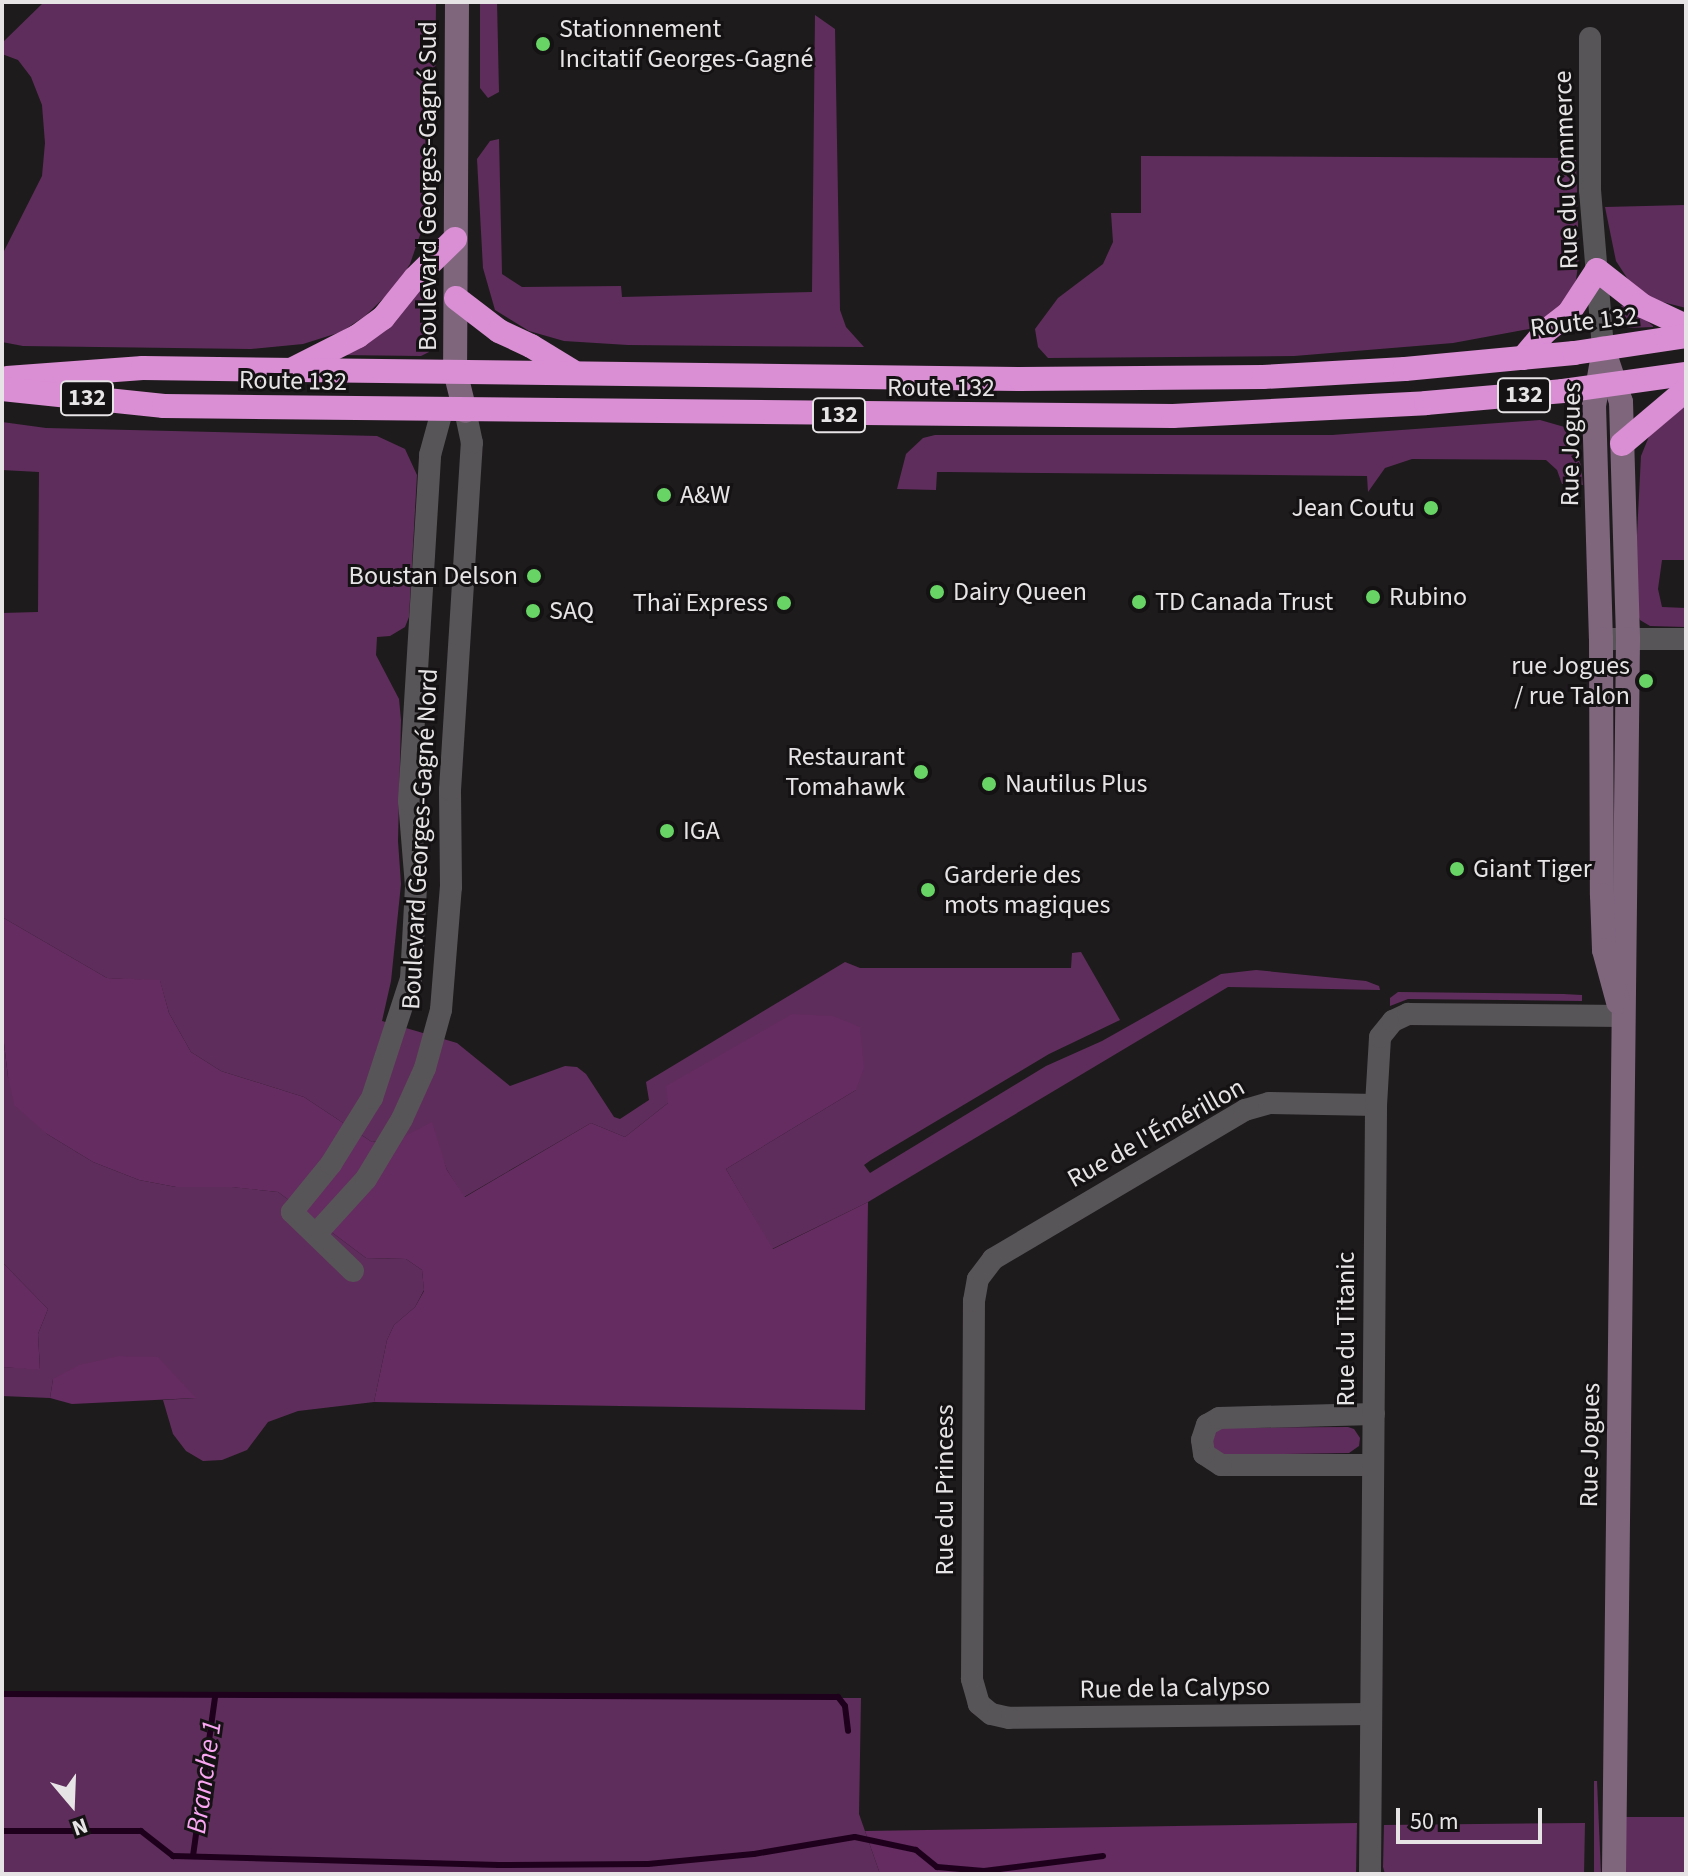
<!DOCTYPE html>
<html>
<head>
<meta charset="utf-8">
<style>
  body { margin:0 }
  #map { position:relative; width:1688px; height:1876px; overflow:hidden; background:#1e1b1d; font-family:"Source Sans 3",sans-serif }
  div>[style] { position:absolute }
  [style*='--x'] { left:calc(var(--x)*1px); top:calc(var(--y)*1px); width:calc(var(--w)*1px); rotate:calc(var(--a)*1deg) }
  .green>* { inset:0; background:#5f2d5c; transform-origin:0 0 }
  .forest>* { inset:0; background:#642c60 }
  .stream>* { height:6px; margin:-3px; padding:0 3px; transform-origin:3px; border-radius:3px; background:#1e001d }
  .street>* { height:22px; margin:-11px; padding:0 11px; transform-origin:11px; border-radius:11px; background:#585558 }
  .secondary>* { height:24px; margin:-12px; padding:0 12px; transform-origin:12px; border-radius:12px; background:#7f667d }
  .highway>* { height:24px; margin:-12px; padding:0 12px; transform-origin:12px; border-radius:12px; background:#da8ed4 }
  .dots>* { width:22px; height:22px; translate:-50% -50%; box-sizing:border-box; border:4px solid #151214; border-radius:50% }
  span { translate:-50% -50%; white-space:nowrap; text-align:center; line-height:1.15; -webkit-text-stroke:6px #151214; paint-order:stroke }
  .shield-label span { padding:2px 6px; background:#151214; border:2px solid; border-radius:6px; -webkit-text-stroke-width:0 }
  .shield-label { font-size:24px; color:#e7e4e6; font-weight:700 }
  .poi-label { font-size:26px; color:#e7e4e6 }
  .left { translate:0 -50%; text-align:left }
  .right { translate:-100% -50%; text-align:right }
  .street-label { font-size:26px; color:#e7e4e6 }
  .water-label { font-size:28px; color:#faa6f2; font-style:italic }
  .frame { position:absolute; inset:0; border:4px solid #e7e4e6; pointer-events:none }
  .north { position:absolute; left:32px; top:1764px; width:80px; height:80px; -webkit-text-stroke:6px #151214; paint-order:stroke; rotate:161deg; font-size:22px; font-weight:700; line-height:32px; text-align:center; color:#e7e4e6 }
  .north::after { content:''; display:block; margin:auto; width:28px; height:36px; background:#e7e4e6; clip-path:polygon(50% 0,100% 100%,50% 72%,0 100%) }
  .scale { position:absolute; left:1396px; top:1808px; width:146px; height:36px; box-sizing:border-box; border:4px solid #e7e4e6; border-top:0; padding-left:10px; font-size:24px; line-height:28px; white-space:nowrap; color:#e7e4e6; -webkit-text-stroke:6px #151214; paint-order:stroke }
</style>
</head>
<body>
<div id="map">
  <div class="green">
    <i style="clip-path:polygon(44px 2px,436px 2px,435px 99px,422px 229px,410px 264px,393px 289px,365px 316px,341px 332px,303px 344px,251px 349px,23px 346px,2px 342px,2px 255px,42px 176px,45px 143px,42px 105px,31px 77px,18px 60px,2px 54px,2px 43px)"></i>
    <i style="clip-path:polygon(480px 2px,497px 2px,499px 92px,488px 98px,480px 88px)"></i>
    <i style="clip-path:polygon(815px 15px,835px 29px,840px 310px,846px 327px,864px 347px,628px 345px,564px 341px,529px 331px,495px 310px,483px 268px,477px 159px,490px 141px,499px 139px,502px 274px,522px 287px,621px 286px,622px 297px,812px 292px)"></i>
    <i style="clip-path:polygon(1141px 156px,1576px 158px,1579px 258px,1576px 280px,1566px 300px,1552px 315px,1529px 329px,1453px 343px,1294px 356px,1048px 358px,1038px 347px,1035px 329px,1058px 298px,1103px 264px,1113px 242px,1111px 213px,1141px 213px)"></i>
    <i style="clip-path:polygon(1686px 205px,1686px 308px,1655px 300px,1631px 284px,1616px 261px,1605px 207px)"></i>
    <i style="clip-path:polygon(428px 279px,431px 283px,429px 352px,421px 356px,341px 355px,397px 318px)"></i>
    <i style="clip-path:polygon(1627px 305px,1653px 326px,1653px 327px,1627px 328px,1621px 306px)"></i>
    <i style="clip-path:polygon(1686px 404px,1686px 560px,1662px 560px,1658px 589px,1662px 607px,1686px 608px,1686px 627px,1650px 626px,1640px 620px,1637px 612px,1636px 554px,1641px 456px,1652px 429px)"></i>
    <i style="clip-path:polygon(1540px 420px,1568px 428px,1566px 432px,1581px 465px,1583px 485px,1562px 484px,1557px 470px,1546px 460px,1412px 459px,1385px 468px,1368px 492px,1367px 476px,948px 472px,937px 472px,936px 490px,897px 489px,906px 454px,923px 438px,935px 435px,1332px 435px)"></i>
    <i style="clip-path:polygon(2px 422px,46px 428px,377px 436px,405px 449px,417px 475px,409px 617px,405px 627px,390px 636px,377px 637px,376px 655px,399px 699px,401px 720px,398px 841px,401px 884px,391px 981px,382px 1021px,457px 1043px,510px 1086px,565px 1066px,577px 1067px,586px 1074px,614px 1117px,620px 1119px,649px 1100px,646px 1082px,845px 962px,860px 968px,1071px 968px,1072px 953px,1081px 952px,1120px 1020px,1049px 1054px,871px 1160px,864px 1165px,870px 1173px,1046px 1066px,1102px 1041px,1221px 974px,1256px 970px,1366px 981px,1379px 986px,1380px 990px,1228px 987px,868px 1202px,772px 1249px,726px 1169px,856px 1090px,668px 1103px,625px 1137px,591px 1123px,464px 1197px,447px 1170px,435px 1138px,405px 1136px,372px 1142px,304px 1097px,221px 1071px,191px 1052px,169px 1013px,160px 981px,107px 978px,2px 917px,2px 613px,38px 612px,39px 472px,2px 470px)"></i>
    <i style="clip-path:polygon(1398px 992px,1563px 994px,1582px 995px,1582px 1001px,1408px 999px,1390px 1006px,1390px 998px)"></i>
    <i style="clip-path:polygon(2px 1026px,8px 1077px,47px 1134px,93px 1162px,139px 1180px,176px 1187px,232px 1187px,278px 1192px,366px 1258px,406px 1259px,422px 1270px,424px 1290px,415px 1307px,394px 1325px,387px 1340px,374px 1402px,298px 1411px,268px 1422px,247px 1450px,222px 1460px,203px 1461px,186px 1451px,173px 1434px,163px 1400px,195px 1398px,53px 1379px,50px 1398px,2px 1396px,2px 1367px,40px 1369px,38px 1334px,48px 1309px,2px 1262px)"></i>
    <i style="clip-path:polygon(1348px 1427px,1354px 1429px,1360px 1438px,1359px 1446px,1349px 1453px,1221px 1455px,1213px 1448px,1212px 1437px,1220px 1428px)"></i>
    <i style="clip-path:polygon(2px 1695px,861px 1698px,859px 1814px,880px 1874px,2px 1874px)"></i>
    <i style="clip-path:polygon(1594px 1781px,1597px 1781px,1601px 1874px,1594px 1874px)"></i>
    <i style="left:1686px;top:1817px;width:57px;height:60px;rotate:90deg"></i>
    <i style="clip-path:polygon(1585px 1823px,1584px 1874px,1385px 1874px,1383px 1867px,1384px 1825px)"></i>
  </div>
  <div class="forest">
    <i style="clip-path:polygon(2px 917px,107px 978px,160px 980px,169px 1013px,191px 1052px,221px 1071px,304px 1097px,372px 1142px,405px 1136px,432px 1122px,447px 1170px,465px 1197px,591px 1123px,625px 1137px,668px 1103px,666px 1086px,792px 1014px,833px 1016px,860px 1027px,864px 1068px,856px 1090px,726px 1169px,773px 1249px,868px 1202px,865px 1410px,374px 1402px,387px 1340px,394px 1325px,415px 1307px,424px 1291px,422px 1270px,406px 1259px,366px 1258px,278px 1192px,231px 1187px,176px 1187px,139px 1180px,93px 1162px,47px 1134px,14px 1105px,8px 1077px,2px 1026px)"></i>
    <i style="clip-path:polygon(2px 1262px,48px 1309px,38px 1334px,40px 1370px,2px 1367px)"></i>
    <i style="clip-path:polygon(119px 1356px,158px 1357px,196px 1398px,72px 1404px,50px 1398px,53px 1379px,79px 1365px)"></i>
    <i style="clip-path:polygon(1357px 1823px,1356px 1874px,880px 1874px,865px 1831px)"></i>
  </div>
  <div class="stream">
    <i style="--x:2;--y:1694;--w:836;--a:0.21"></i>
    <i style="--x:838;--y:1697;--w:11;--a:52"></i>
    <i style="--x:845;--y:1706;--w:25;--a:83"></i>
    <i style="--x:2;--y:1831;--w:139;--a:0"></i>
    <i style="--x:141;--y:1831;--w:41;--a:38"></i>
    <i style="--x:173;--y:1856;--w:326;--a:1.6"></i>
    <i style="--x:499;--y:1865;--w:149;--a:-0.4"></i>
    <i style="--x:648;--y:1864;--w:106;--a:-5.4"></i>
    <i style="--x:754;--y:1854;--w:102;--a:-9.6"></i>
    <i style="--x:855;--y:1837;--w:62;--a:12"></i>
    <i style="--x:916;--y:1850;--w:27;--a:39"></i>
    <i style="--x:937;--y:1867;--w:47;--a:4.9"></i>
    <i style="--x:984;--y:1871;--w:120;--a:-7.2"></i>
    <i style="--x:193;--y:1856;--w:161;--a:-82.1"></i>
  </div>
  <div class="street">
    <i style="--x:1590;--y:38;--w:152;--a:90"></i>
    <i style="--x:1590;--y:190;--w:159;--a:85.3"></i>
    <i style="--x:1601;--y:639;--w:85;--a:0"></i>
    <i style="--x:316;--y:1234;--w:74;--a:-47.7"></i>
    <i style="--x:366;--y:1179;--w:70;--a:-59"></i>
    <i style="--x:402;--y:1119;--w:56;--a:-65.7"></i>
    <i style="--x:425;--y:1068;--w:60;--a:-74.6"></i>
    <i style="--x:441;--y:1010;--w:123;--a:-85.4"></i>
    <i style="--x:451;--y:887;--w:97;--a:-90.6"></i>
    <i style="--x:450;--y:790;--w:348;--a:-86.4"></i>
    <i style="--x:472;--y:443;--w:33;--a:-102"></i>
    <i style="--x:353;--y:1271;--w:85;--a:-136"></i>
    <i style="--x:292;--y:1212;--w:62;--a:-50.9"></i>
    <i style="--x:331;--y:1164;--w:78;--a:-58.2"></i>
    <i style="--x:372;--y:1098;--w:125;--a:-71.9"></i>
    <i style="--x:411;--y:979;--w:93;--a:-86.9"></i>
    <i style="--x:416;--y:886;--w:85;--a:-94.7"></i>
    <i style="--x:409;--y:801;--w:347;--a:-86.5"></i>
    <i style="--x:430;--y:455;--w:46;--a:-74.7"></i>
    <i style="--x:1373;--y:1465;--w:152;--a:180"></i>
    <i style="--x:1221;--y:1465;--w:20;--a:-147"></i>
    <i style="--x:1204;--y:1454;--w:14;--a:-98"></i>
    <i style="--x:1202;--y:1440;--w:16;--a:-72"></i>
    <i style="--x:1207;--y:1425;--w:14;--a:-30"></i>
    <i style="--x:1219;--y:1418;--w:155;--a:-1.5"></i>
    <i style="--x:1371;--y:1714;--w:362;--a:179.4"></i>
    <i style="--x:1009;--y:1718;--w:18;--a:-167"></i>
    <i style="--x:991;--y:1714;--w:16;--a:-140"></i>
    <i style="--x:979;--y:1704;--w:26;--a:-106"></i>
    <i style="--x:972;--y:1679;--w:378;--a:-89.7"></i>
    <i style="--x:974;--y:1301;--w:22;--a:-80"></i>
    <i style="--x:978;--y:1279;--w:25;--a:-53"></i>
    <i style="--x:993;--y:1259;--w:293;--a:-30.6"></i>
    <i style="--x:1245;--y:1110;--w:25;--a:-16"></i>
    <i style="--x:1269;--y:1103;--w:107;--a:1.1"></i>
    <i style="--x:1370;--y:1874;--w:769;--a:-89.55"></i>
    <i style="--x:1376;--y:1105;--w:68;--a:-86.6"></i>
    <i style="--x:1380;--y:1037;--w:21;--a:-51"></i>
    <i style="--x:1393;--y:1021;--w:17;--a:-25"></i>
    <i style="--x:1408;--y:1014;--w:215;--a:0.5"></i>
  </div>
  <div class="secondary">
    <i style="--x:457;--y:2;--w:369;--a:90.3"></i>
    <i style="--x:455;--y:371;--w:41;--a:76"></i>
    <i style="--x:1603;--y:348;--w:57;--a:71.6"></i>
    <i style="--x:1621;--y:402;--w:237;--a:88.3"></i>
    <i style="--x:1628;--y:639;--w:1235;--a:90.65"></i>
    <i style="--x:1601;--y:366;--w:40;--a:100"></i>
    <i style="--x:1594;--y:405;--w:234;--a:88.3"></i>
    <i style="--x:1601;--y:639;--w:256;--a:89.8"></i>
    <i style="--x:1602;--y:895;--w:55;--a:87.9"></i>
    <i style="--x:1604;--y:950;--w:54;--a:74.9"></i>
  </div>
  <div class="highway">
    <i style="--x:456;--y:298;--w:54;--a:37.5"></i>
    <i style="--x:499;--y:331;--w:35;--a:25"></i>
    <i style="--x:531;--y:346;--w:48;--a:31.4"></i>
    <i style="--x:1523;--y:358;--w:35;--a:-50"></i>
    <i style="--x:1546;--y:331;--w:29;--a:-38"></i>
    <i style="--x:1569;--y:313;--w:51;--a:-56.9"></i>
    <i style="--x:1597;--y:270;--w:58;--a:38"></i>
    <i style="--x:1643;--y:306;--w:47;--a:24.9"></i>
    <i style="--x:293;--y:369;--w:73;--a:-26.9"></i>
    <i style="--x:358;--y:336;--w:31;--a:-36"></i>
    <i style="--x:383;--y:318;--w:51;--a:-51.3"></i>
    <i style="--x:415;--y:278;--w:56;--a:-44.3"></i>
    <i style="--x:7;--y:378;--w:136;--a:-4.2"></i>
    <i style="--x:143;--y:368;--w:877;--a:0.72"></i>
    <i style="--x:1020;--y:379;--w:243;--a:-0.5"></i>
    <i style="--x:1263;--y:377;--w:142;--a:-3.2"></i>
    <i style="--x:1405;--y:369;--w:170;--a:-5.4"></i>
    <i style="--x:1574;--y:353;--w:113;--a:-8.6"></i>
    <i style="--x:2;--y:389;--w:163;--a:6"></i>
    <i style="--x:164;--y:406;--w:1009;--a:0.57"></i>
    <i style="--x:1173;--y:416;--w:253;--a:-2.9"></i>
    <i style="--x:1426;--y:403;--w:138;--a:-5"></i>
    <i style="--x:1563;--y:391;--w:124;--a:-7.9"></i>
    <i style="--x:1622;--y:444;--w:84;--a:-40.2"></i>
  </div>
  <div class="dots">
    <i style="left:543px;top:44px;background:#68d465"></i>
    <i style="left:664px;top:495px;background:#68d465"></i>
    <i style="left:1431px;top:508px;background:#68d465"></i>
    <i style="left:534px;top:576px;background:#68d465"></i>
    <i style="left:937px;top:592px;background:#68d465"></i>
    <i style="left:1373px;top:597px;background:#68d465"></i>
    <i style="left:1139px;top:602px;background:#68d465"></i>
    <i style="left:784px;top:603px;background:#68d465"></i>
    <i style="left:533px;top:611px;background:#68d465"></i>
    <i style="left:1646px;top:681px;background:#68d465"></i>
    <i style="left:921px;top:772px;background:#68d465"></i>
    <i style="left:989px;top:784px;background:#68d465"></i>
    <i style="left:667px;top:831px;background:#68d465"></i>
    <i style="left:1457px;top:869px;background:#68d465"></i>
    <i style="left:928px;top:890px;background:#68d465"></i>
  </div>
  <div class="shield-label">
    <span style="left:1524px;top:395px">132</span>
    <span style="left:87px;top:398px">132</span>
    <span style="left:839px;top:415px">132</span>
  </div>
  <div class="poi-label">
    <span class="left" style="left:559px;top:44px">Stationnement<br>Incitatif Georges-Gagné</span>
    <span class="left" style="left:680px;top:495px">A&amp;W</span>
    <span class="right" style="left:1415px;top:508px">Jean Coutu</span>
    <span class="right" style="left:518px;top:576px">Boustan Delson</span>
    <span class="left" style="left:953px;top:592px">Dairy Queen</span>
    <span class="left" style="left:1389px;top:597px">Rubino</span>
    <span class="left" style="left:1155px;top:602px">TD Canada Trust</span>
    <span class="right" style="left:768px;top:603px">Thaï Express</span>
    <span class="left" style="left:549px;top:611px">SAQ</span>
    <span class="right" style="left:1630px;top:681px">rue Jogues<br>/ rue Talon</span>
    <span class="right" style="left:905px;top:772px">Restaurant<br>Tomahawk</span>
    <span class="left" style="left:1005px;top:784px">Nautilus Plus</span>
    <span class="left" style="left:683px;top:831px">IGA</span>
    <span class="left" style="left:1473px;top:869px">Giant Tiger</span>
    <span class="left" style="left:944px;top:890px">Garderie des<br>mots magiques</span>
  </div>
  <div class="street-label">
    <span style="left:1566px;top:170px;rotate:-92deg">Rue du Commerce</span>
    <span style="left:428px;top:186px;rotate:-90deg">Boulevard Georges-Gagné Sud</span>
    <span style="left:1584px;top:322px;rotate:-7deg">Route 132</span>
    <span style="left:293px;top:381px;rotate:1deg">Route 132</span>
    <span style="left:941px;top:388px">Route 132</span>
    <span style="left:1571px;top:444px;rotate:-89deg">Rue Jogues</span>
    <span style="left:420px;top:839px;rotate:-87deg">Boulevard Georges-Gagné Nord</span>
    <span style="left:1156px;top:1133px;rotate:-29deg">Rue de l'Émérillon</span>
    <span style="left:1346px;top:1329px;rotate:-90deg">Rue du Titanic</span>
    <span style="left:1590px;top:1445px;rotate:-89deg">Rue Jogues</span>
    <span style="left:945px;top:1490px;rotate:-90deg">Rue du Princess</span>
    <span style="left:1175px;top:1688px;rotate:-1deg">Rue de la Calypso</span>
  </div>
  <div class="water-label">
    <span style="left:204px;top:1777px;rotate:-82deg">Branche 1</span>
  </div>
  <div class="frame"></div>
  <div class="north">N</div>
  <div class="scale">50 m</div>
</div>
</body>
</html>
